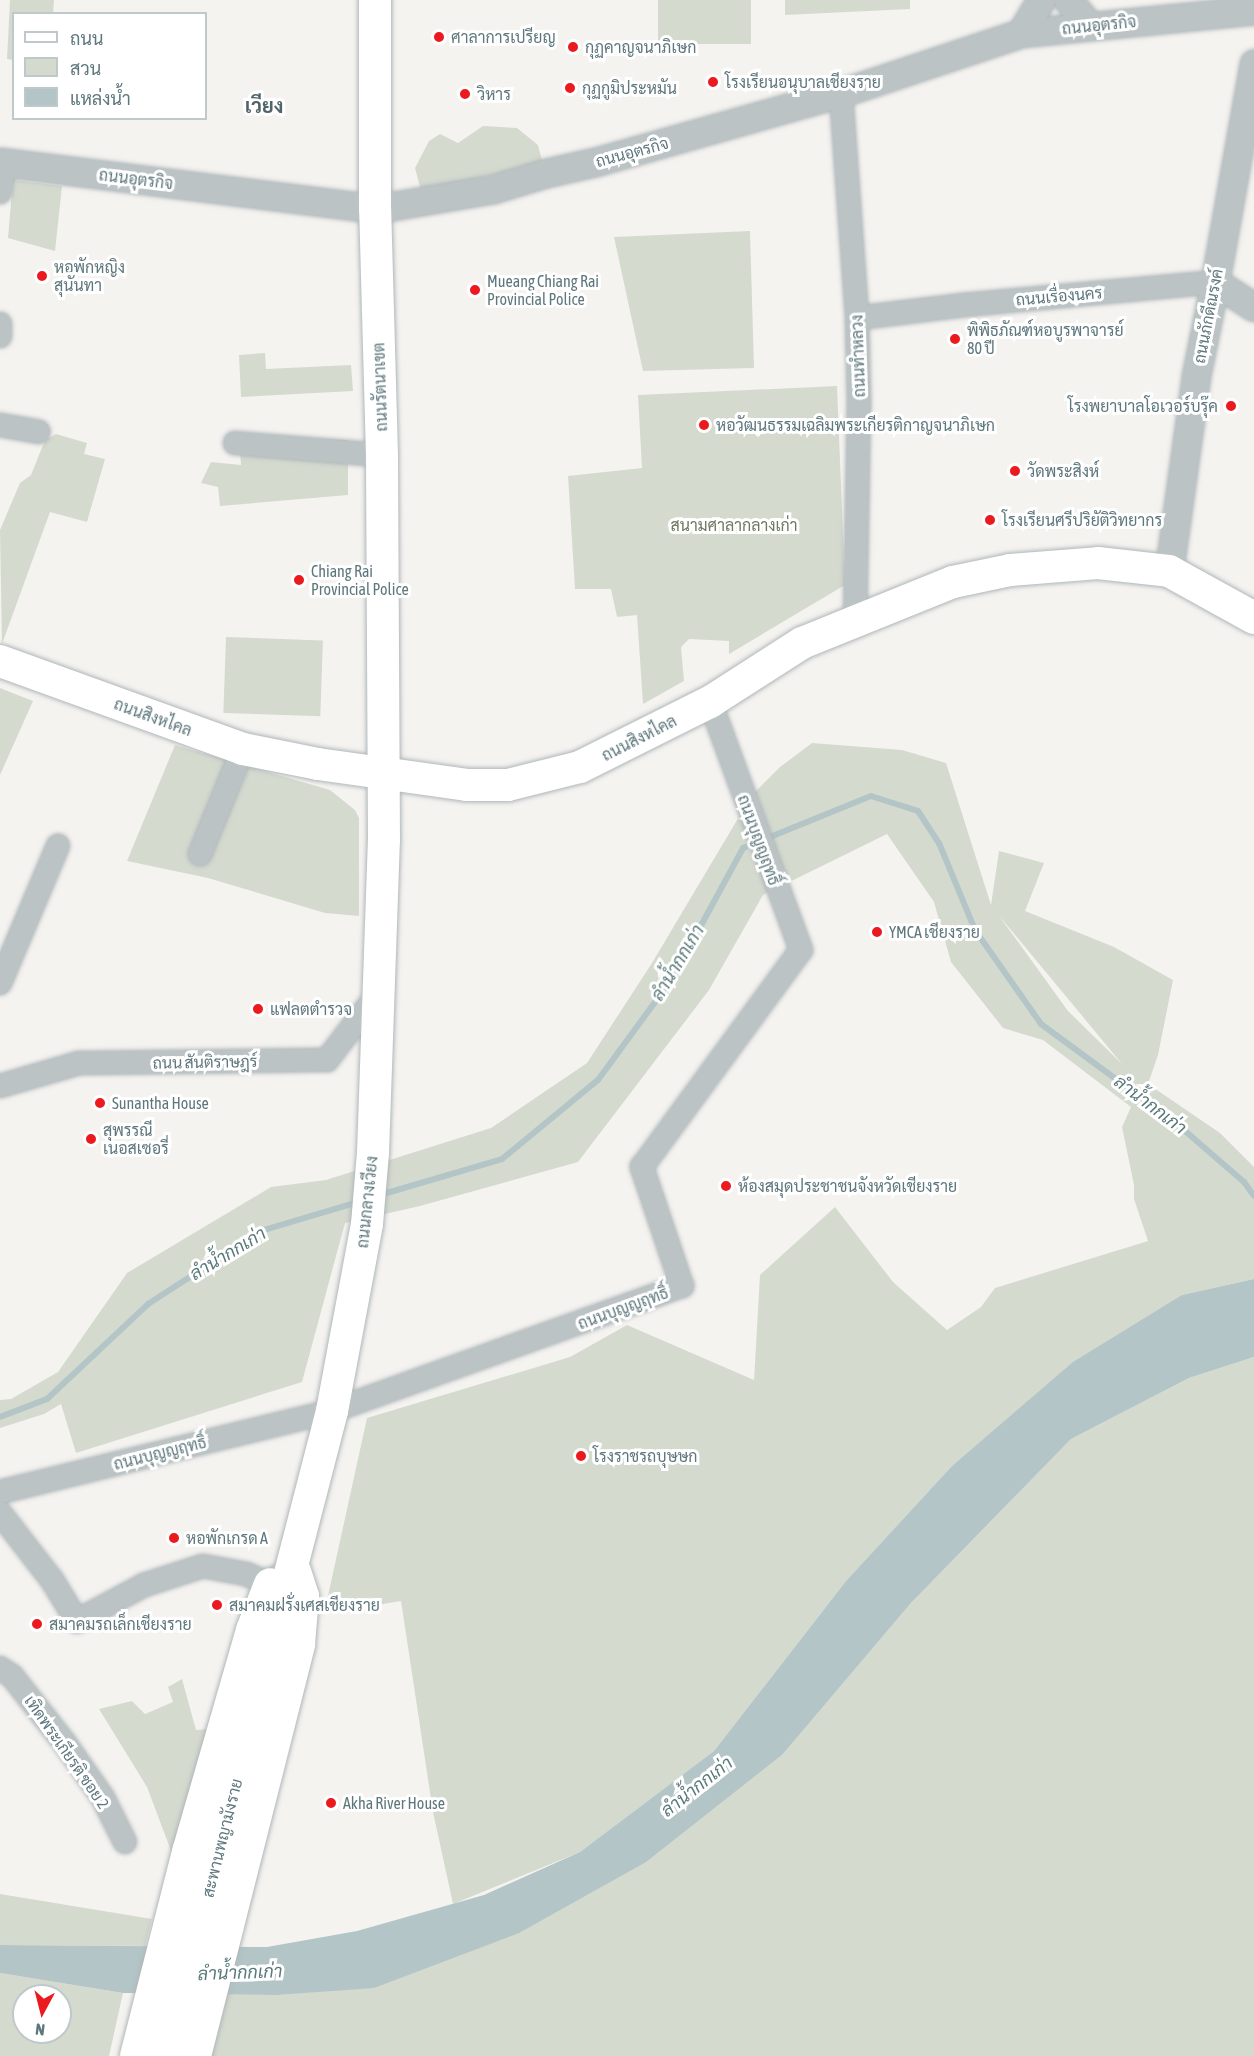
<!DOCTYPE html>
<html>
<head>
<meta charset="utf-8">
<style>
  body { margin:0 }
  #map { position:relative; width:1254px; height:2056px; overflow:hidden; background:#f5f3f0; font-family:"Asap Condensed",Sarabun,sans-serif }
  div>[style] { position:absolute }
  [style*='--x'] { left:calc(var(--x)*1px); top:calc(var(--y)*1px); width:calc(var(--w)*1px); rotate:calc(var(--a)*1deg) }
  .green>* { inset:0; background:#d5dacf; transform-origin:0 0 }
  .water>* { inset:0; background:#b3c5c6 }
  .stream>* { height:6px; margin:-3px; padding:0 3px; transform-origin:3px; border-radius:3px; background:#b3c5c6 }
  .roads { filter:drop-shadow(0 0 2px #afb7ba) drop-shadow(0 0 2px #afb7ba) }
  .minor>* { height:22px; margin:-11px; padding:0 11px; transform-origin:11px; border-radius:11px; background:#bcc3c5 }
  .tertiary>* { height:27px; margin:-13.5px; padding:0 13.5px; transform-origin:13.5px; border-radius:13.5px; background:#bcc3c5 }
  .secondary>* { height:32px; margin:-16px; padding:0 16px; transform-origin:16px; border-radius:16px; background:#fff }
  .dots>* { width:16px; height:16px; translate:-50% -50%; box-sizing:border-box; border:3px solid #fff; border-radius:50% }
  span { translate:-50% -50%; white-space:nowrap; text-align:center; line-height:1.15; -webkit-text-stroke:6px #fff; paint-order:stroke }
  .street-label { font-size:16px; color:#5e777d }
  .poi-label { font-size:16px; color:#5e777d }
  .left { translate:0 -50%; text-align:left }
  .right { translate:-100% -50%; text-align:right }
  .park-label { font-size:16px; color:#6c7961 }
  .water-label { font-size:18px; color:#597879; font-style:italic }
  .quarter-label { font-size:20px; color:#506367; font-weight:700 }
  .legend { position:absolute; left:12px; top:12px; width:195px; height:108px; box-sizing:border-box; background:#fff; border:2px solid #bfc9cb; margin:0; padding:8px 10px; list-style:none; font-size:18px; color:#5e777d }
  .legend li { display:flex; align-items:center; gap:12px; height:30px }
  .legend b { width:30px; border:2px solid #bfc9cb }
  .north { position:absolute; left:12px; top:1984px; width:60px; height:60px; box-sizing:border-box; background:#fff; border:2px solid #bfc9cb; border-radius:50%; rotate:187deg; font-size:16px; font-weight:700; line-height:24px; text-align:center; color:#5e777d }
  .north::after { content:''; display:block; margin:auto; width:21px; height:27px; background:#ea1a1e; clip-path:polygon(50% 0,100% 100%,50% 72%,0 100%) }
</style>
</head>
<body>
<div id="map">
  <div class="green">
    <i style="clip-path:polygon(10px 0,54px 0,53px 13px,14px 14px,13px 60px,7px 59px)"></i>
    <i style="left:658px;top:0;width:93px;height:44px"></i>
    <i style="clip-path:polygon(785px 0,910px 0,910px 9px,785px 15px)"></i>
    <i style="clip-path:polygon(483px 126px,517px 128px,538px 145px,543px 164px,421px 191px,415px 168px,429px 141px,440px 134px,458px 143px)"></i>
    <i style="clip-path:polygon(13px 180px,62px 186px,55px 251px,8px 238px)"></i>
    <i style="clip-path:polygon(750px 231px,754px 368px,643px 371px,614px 237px)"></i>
    <i style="clip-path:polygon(265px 353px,266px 369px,351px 365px,353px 391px,241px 397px,239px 355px)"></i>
    <i style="clip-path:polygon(837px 386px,845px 585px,729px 654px,729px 641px,689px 639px,681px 647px,684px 681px,643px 704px,637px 615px,617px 617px,611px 589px,575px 589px,568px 476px,642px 468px,638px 395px)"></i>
    <i style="clip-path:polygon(56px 434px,87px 443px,84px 454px,105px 459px,87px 522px,50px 512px,2px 644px,0 530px,20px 483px,31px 475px,45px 440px)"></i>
    <i style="clip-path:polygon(239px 436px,348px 440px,348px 495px,220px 506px,218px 487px,201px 483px,211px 462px,241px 465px)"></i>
    <i style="left:226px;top:637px;width:97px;height:76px;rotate:2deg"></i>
    <i style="clip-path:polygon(0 688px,33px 701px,0 775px)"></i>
    <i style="clip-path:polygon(evenodd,812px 743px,902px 750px,946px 763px,991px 905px,999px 851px,1044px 863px,1025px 911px,1114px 947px,1173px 980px,1158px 1055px,1148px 1084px,1220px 1133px,1254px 1167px,1254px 1279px,1182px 1295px,951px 1467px,846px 1581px,714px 1751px,580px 1852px,453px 1904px,433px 1812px,401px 1601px,324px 1614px,367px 1418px,570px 1357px,627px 1325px,754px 1380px,760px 1275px,835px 1207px,893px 1282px,947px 1330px,981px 1307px,995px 1288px,1148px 1241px,1134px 1199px,1134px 1185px,1122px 1127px,1131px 1107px,1043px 1040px,1003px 1028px,951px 962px,934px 902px,887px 834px,763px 895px,709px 990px,578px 1162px,420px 1206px,345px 1223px,302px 1382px,76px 1453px,61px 1404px,44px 1414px,0 1428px,0 1400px,11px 1399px,58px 1372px,127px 1273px,271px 1187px,326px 1180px,491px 1128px,587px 1063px,652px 963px,752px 795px,780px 767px,812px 743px,1000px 917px,1001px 918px,1122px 1064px,1068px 1011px,1000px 917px)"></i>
    <i style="clip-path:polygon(175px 745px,330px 790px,355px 810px,359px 818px,359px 916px,325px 913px,208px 878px,127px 861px)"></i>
    <i style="clip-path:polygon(1254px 1357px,1254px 2056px,209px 2056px,226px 1994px,277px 1995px,374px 1987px,783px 1754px,911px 1603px,1071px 1439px,1189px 1378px)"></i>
    <i style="clip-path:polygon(182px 1679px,196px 1730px,210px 1729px,173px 1856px,147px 1787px,99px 1709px,132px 1701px,145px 1714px,173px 1702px,168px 1687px)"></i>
    <i style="clip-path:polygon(0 1894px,152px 1919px,145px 1946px,0 1945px)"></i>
    <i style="clip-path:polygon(evenodd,0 1973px,123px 1993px,109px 2056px,0 2056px,0 1973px,24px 1996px,60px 1996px,60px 2032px,24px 2032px,24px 1996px)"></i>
  </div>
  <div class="water">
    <i style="clip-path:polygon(1254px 1279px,1254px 1357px,1189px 1378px,1071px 1439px,911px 1603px,783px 1754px,646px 1862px,519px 1933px,374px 1988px,277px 1995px,123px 1993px,0 1973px,0 1945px,267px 1947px,357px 1931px,484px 1895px,580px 1852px,714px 1751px,846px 1581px,951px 1467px,1073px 1362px,1182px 1295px)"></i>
  </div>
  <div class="stream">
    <i style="--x:380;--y:1195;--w:127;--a:-16.4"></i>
    <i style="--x:502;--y:1159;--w:124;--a:-39.5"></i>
    <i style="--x:598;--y:1080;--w:125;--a:-53.8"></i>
    <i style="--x:672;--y:979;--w:149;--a:-61.5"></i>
    <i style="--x:743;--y:848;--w:138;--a:-22.1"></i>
    <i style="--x:871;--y:796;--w:49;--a:17.7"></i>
    <i style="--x:918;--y:811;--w:38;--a:57"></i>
    <i style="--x:939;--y:843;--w:94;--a:67.5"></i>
    <i style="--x:975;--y:930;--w:115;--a:54.9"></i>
    <i style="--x:1041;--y:1024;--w:169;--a:36.3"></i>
    <i style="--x:1177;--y:1124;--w:89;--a:40.9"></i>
    <i style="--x:1244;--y:1182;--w:17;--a:54"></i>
    <i style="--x:0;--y:1417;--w:50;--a:-21"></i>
    <i style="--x:47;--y:1399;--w:139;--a:-43.2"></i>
    <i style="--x:148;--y:1304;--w:135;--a:-32.9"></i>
    <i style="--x:261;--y:1231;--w:101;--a:-16.6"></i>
  </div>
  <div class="roads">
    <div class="minor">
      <i style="--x:841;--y:93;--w:226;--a:85.9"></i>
      <i style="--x:857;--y:318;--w:82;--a:88.6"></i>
      <i style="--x:859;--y:400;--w:219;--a:91"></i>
      <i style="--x:0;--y:192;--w:29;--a:-82"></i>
      <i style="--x:857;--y:318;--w:108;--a:-6.9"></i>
      <i style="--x:964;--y:305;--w:252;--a:-5.2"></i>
      <i style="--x:0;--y:324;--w:12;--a:90"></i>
      <i style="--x:0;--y:425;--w:39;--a:10"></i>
      <i style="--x:235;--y:443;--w:147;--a:4.7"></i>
      <i style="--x:200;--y:854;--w:113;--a:-67.7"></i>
      <i style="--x:0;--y:983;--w:149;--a:-67.1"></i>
      <i style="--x:0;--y:1086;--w:82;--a:-16.2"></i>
      <i style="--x:79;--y:1063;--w:248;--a:-0.7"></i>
      <i style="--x:327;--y:1060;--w:87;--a:-52.5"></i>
      <i style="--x:0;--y:1492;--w:342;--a:-13.7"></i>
      <i style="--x:332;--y:1411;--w:372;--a:-19.7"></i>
      <i style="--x:682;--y:1286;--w:126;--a:-108.6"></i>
      <i style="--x:642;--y:1167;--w:269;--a:-53.8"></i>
      <i style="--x:801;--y:950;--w:264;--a:-110.1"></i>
      <i style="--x:0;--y:1513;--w:85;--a:52.2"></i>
      <i style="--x:52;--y:1580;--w:48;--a:58.6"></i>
      <i style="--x:77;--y:1621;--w:76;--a:-28.2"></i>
      <i style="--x:144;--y:1585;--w:62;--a:-17.9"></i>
      <i style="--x:203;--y:1566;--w:44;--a:10.5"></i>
      <i style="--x:246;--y:1574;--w:26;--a:23"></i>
      <i style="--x:270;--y:1584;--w:15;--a:-42"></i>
      <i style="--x:0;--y:1668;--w:14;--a:34"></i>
      <i style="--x:12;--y:1676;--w:84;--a:51.8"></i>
      <i style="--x:64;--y:1742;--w:68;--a:55.1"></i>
      <i style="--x:103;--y:1798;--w:49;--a:63.4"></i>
    </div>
    <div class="tertiary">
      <i style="--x:1068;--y:0;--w:34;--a:50"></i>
      <i style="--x:1021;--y:33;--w:39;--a:-59"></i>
      <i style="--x:0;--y:162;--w:378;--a:7.1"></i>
      <i style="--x:375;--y:209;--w:120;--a:-9.6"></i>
      <i style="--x:493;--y:189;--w:55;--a:-16.8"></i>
      <i style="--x:546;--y:173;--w:50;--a:-12.7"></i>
      <i style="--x:595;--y:162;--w:255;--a:-15.7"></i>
      <i style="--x:841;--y:93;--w:190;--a:-18.4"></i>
      <i style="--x:1021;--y:33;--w:234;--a:-5.6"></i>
      <i style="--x:1215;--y:282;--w:46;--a:32.7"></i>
      <i style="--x:1169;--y:571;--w:197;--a:-82.1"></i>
      <i style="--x:1196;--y:376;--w:96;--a:-78.6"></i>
      <i style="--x:1215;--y:282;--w:222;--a:-79.9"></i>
    </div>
    <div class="secondary">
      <i style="--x:0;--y:661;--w:258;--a:19.9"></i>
      <i style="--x:243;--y:749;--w:76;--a:11.3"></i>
      <i style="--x:318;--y:764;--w:150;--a:8"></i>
      <i style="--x:467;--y:785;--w:41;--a:0"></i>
      <i style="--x:508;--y:785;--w:74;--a:-14"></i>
      <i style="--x:580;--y:767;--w:145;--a:-26.6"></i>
      <i style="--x:710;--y:702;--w:109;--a:-32.7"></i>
      <i style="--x:802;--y:643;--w:163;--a:-22"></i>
      <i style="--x:953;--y:582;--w:58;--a:-11.9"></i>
      <i style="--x:1010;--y:570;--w:88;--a:-4.5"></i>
      <i style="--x:1098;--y:563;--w:71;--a:6.4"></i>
      <i style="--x:1169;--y:571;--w:97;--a:28.9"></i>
      <i style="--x:136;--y:2056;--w:211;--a:-75.7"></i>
      <i style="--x:188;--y:1852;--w:231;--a:-73.9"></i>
      <i style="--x:252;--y:1630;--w:49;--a:-68.6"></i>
      <i style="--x:165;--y:2056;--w:666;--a:-75.48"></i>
      <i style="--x:332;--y:1411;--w:190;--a:-79.4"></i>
      <i style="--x:367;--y:1224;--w:71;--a:-85.2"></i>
      <i style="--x:373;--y:1153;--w:313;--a:-88"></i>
      <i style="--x:384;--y:840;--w:385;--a:-90.3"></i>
      <i style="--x:382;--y:455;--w:246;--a:-91.6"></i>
      <i style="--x:375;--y:209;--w:209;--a:-90"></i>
      <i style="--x:195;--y:2056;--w:425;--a:-75.8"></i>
      <i style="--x:299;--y:1644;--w:48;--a:-85.2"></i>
      <i style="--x:303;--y:1596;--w:26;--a:-108"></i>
    </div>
  </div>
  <div class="dots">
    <i style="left:439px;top:37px;background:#ea1a1e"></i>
    <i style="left:573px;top:47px;background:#ea1a1e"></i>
    <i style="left:713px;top:82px;background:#ea1a1e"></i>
    <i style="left:570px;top:88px;background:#ea1a1e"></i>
    <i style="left:465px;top:94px;background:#ea1a1e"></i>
    <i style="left:42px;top:276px;background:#ea1a1e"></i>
    <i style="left:475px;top:290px;background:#ea1a1e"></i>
    <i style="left:955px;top:339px;background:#ea1a1e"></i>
    <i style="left:1231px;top:406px;background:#ea1a1e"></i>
    <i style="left:704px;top:425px;background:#ea1a1e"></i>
    <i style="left:1015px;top:471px;background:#ea1a1e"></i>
    <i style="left:990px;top:520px;background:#ea1a1e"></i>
    <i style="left:299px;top:580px;background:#ea1a1e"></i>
    <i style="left:877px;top:932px;background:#ea1a1e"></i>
    <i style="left:258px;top:1009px;background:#ea1a1e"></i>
    <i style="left:100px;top:1103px;background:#ea1a1e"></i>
    <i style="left:91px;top:1139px;background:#ea1a1e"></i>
    <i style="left:726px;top:1186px;background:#ea1a1e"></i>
    <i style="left:581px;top:1456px;background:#ea1a1e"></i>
    <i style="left:174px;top:1538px;background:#ea1a1e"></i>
    <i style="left:217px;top:1605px;background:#ea1a1e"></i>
    <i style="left:37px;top:1624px;background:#ea1a1e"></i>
    <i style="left:331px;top:1803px;background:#ea1a1e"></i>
  </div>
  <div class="street-label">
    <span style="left:1099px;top:25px;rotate:-6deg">ถนนอุตรกิจ</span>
    <span style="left:632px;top:152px;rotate:-15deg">ถนนอุตรกิจ</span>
    <span style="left:136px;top:179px;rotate:7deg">ถนนอุตรกิจ</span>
    <span style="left:1059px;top:296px;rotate:-5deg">ถนนเรื่องนคร</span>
    <span style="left:1208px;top:316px;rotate:-79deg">ถนนภักดีณรงค์</span>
    <span style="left:858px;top:356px;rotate:-92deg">ถนนทำหลวง</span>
    <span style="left:380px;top:387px;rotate:-92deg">ถนนรัตนาเขต</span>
    <span style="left:153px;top:717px;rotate:20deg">ถนนสิงหไคล</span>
    <span style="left:639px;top:738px;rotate:-27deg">ถนนสิงหไคล</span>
    <span style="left:759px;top:840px;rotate:70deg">ถนนบุญญฤทธิ์</span>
    <span style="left:205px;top:1062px;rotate:-1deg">ถนน สันติราษฎร์</span>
    <span style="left:367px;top:1202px;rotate:-84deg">ถนนกลางเวียง</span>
    <span style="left:623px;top:1308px;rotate:-20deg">ถนนบุญญฤทธิ์</span>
    <span style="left:160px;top:1453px;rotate:-14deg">ถนนบุญญฤทธิ์</span>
    <span style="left:67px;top:1752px;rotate:55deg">เทิดพระเกียรติ ซอย 2</span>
    <span style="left:222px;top:1838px;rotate:-76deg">สะพานพญามังราย</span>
  </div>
  <div class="poi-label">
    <span class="left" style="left:451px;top:37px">ศาลาการเปรียญ</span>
    <span class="left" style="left:585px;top:47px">กุฏคาญจนาภิเษก</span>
    <span class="left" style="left:725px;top:82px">โรงเรียนอนุบาลเชียงราย</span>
    <span class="left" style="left:582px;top:88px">กุฏกูมิประหมัน</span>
    <span class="left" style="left:477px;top:94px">วิหาร</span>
    <span class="left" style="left:54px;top:276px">หอพักหญิง<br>สุนันทา</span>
    <span class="left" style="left:487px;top:290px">Mueang Chiang Rai<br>Provincial Police</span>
    <span class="left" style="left:967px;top:339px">พิพิธภัณฑ์หอบูรพาจารย์<br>80 ปี</span>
    <span class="right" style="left:1218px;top:406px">โรงพยาบาลโอเวอร์บรุ๊ค</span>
    <span class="left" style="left:716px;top:425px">หอวัฒนธรรมเฉลิมพระเกียรติกาญจนาภิเษก</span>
    <span class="left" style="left:1027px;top:471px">วัดพระสิงห์</span>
    <span class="left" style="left:1002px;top:520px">โรงเรียนศรีปริยัติวิทยากร</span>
    <span class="left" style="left:311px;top:580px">Chiang Rai<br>Provincial Police</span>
    <span class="left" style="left:889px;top:932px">YMCA เชียงราย</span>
    <span class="left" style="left:270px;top:1009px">แฟลตตำรวจ</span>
    <span class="left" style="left:112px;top:1103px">Sunantha House</span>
    <span class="left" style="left:103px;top:1139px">สุพรรณี<br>เนอสเซอรี่</span>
    <span class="left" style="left:738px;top:1186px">ห้องสมุดประชาชนจังหวัดเชียงราย</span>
    <span class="left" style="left:593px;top:1456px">โรงราชรถบุษษก</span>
    <span class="left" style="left:186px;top:1538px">หอพักเกรด A</span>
    <span class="left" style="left:229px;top:1605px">สมาคมฝรั่งเศสเชียงราย</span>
    <span class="left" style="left:49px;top:1624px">สมาคมรถเล็กเชียงราย</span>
    <span class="left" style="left:343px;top:1803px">Akha River House</span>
  </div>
  <div class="park-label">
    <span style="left:734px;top:525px">สนามศาลากลางเก่า</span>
  </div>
  <div class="water-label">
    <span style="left:678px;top:963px;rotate:-59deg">ลำน้ำกกเก่า</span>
    <span style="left:1150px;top:1105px;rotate:37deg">ลำน้ำกกเก่า</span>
    <span style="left:228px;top:1254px;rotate:-31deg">ลำน้ำกกเก่า</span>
    <span style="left:697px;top:1787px;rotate:-38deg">ลำน้ำกกเก่า</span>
    <span style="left:240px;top:1973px;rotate:-2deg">ลำน้ำกกเก่า</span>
  </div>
  <div class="quarter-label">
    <span style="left:264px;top:105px">เวียง</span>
  </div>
  <ul class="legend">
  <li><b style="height:8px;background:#fff"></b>ถนน</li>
  <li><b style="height:16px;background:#d5dacf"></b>สวน</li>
  <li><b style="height:16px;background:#b3c5c6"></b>แหล่งน้ำ</li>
  </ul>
  <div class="north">N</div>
</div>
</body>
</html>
